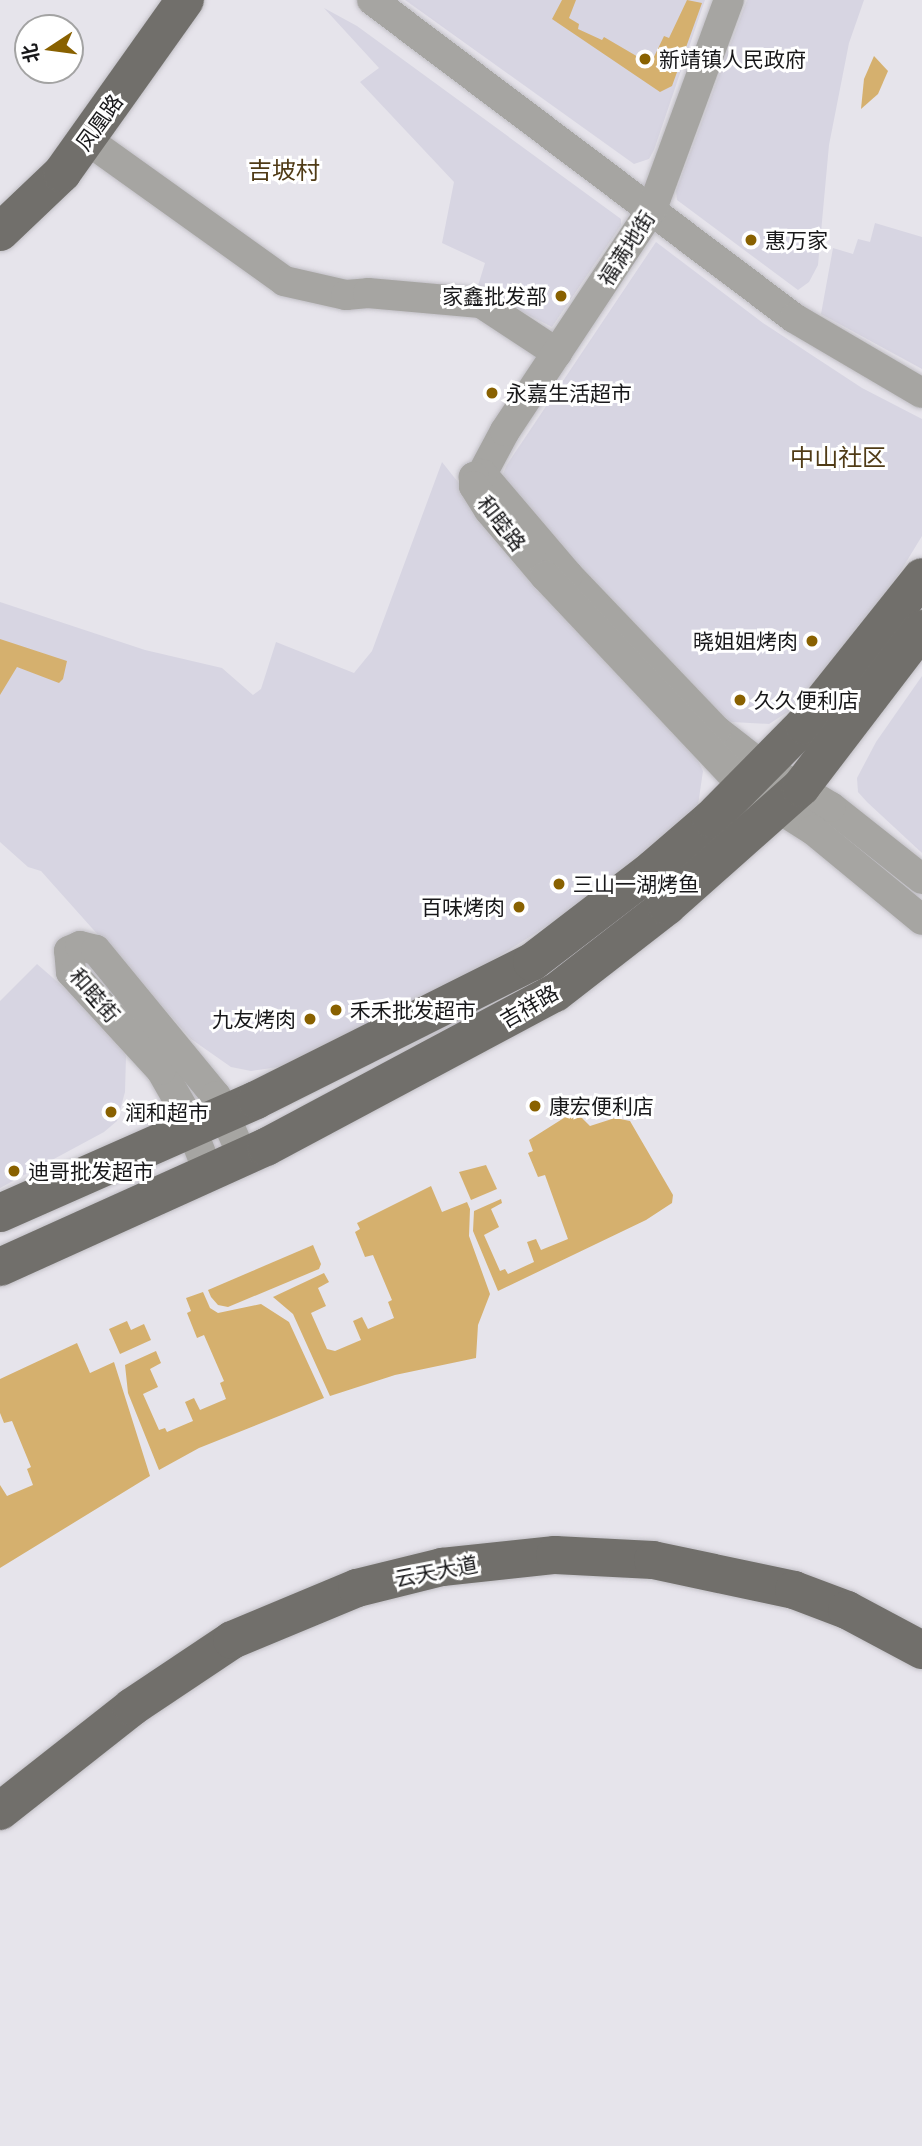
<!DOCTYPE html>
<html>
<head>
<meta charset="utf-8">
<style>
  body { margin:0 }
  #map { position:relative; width:922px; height:2146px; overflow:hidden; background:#e6e4eb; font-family:"Noto Sans","Noto Sans SC",sans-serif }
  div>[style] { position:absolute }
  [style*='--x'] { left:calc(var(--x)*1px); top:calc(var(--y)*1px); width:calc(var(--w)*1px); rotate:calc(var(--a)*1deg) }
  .built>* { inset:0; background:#d7d5e2 }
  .green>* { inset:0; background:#d5b06e }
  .roads { filter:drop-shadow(0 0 2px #c1bfc5) drop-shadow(0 0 2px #c1bfc5) }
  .minor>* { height:30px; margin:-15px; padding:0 15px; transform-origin:15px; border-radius:15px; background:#a6a5a2 }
  .major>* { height:38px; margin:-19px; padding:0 19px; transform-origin:19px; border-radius:19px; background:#716f6b }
  .dots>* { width:19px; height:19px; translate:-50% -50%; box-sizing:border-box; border:4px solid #fff; border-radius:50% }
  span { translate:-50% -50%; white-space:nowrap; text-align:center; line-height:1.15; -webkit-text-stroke:6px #fff; paint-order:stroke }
  .poi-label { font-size:21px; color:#18181a }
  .left { translate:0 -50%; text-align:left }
  .right { translate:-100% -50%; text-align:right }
  .street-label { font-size:21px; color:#18181a }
  .quarter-label { font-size:24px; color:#503b16 }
  .north { position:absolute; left:14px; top:14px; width:70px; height:70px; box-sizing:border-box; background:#fff; border:2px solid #a3a3a3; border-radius:50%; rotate:257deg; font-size:19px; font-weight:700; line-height:28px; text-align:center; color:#18181a }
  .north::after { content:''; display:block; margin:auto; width:24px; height:32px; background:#896100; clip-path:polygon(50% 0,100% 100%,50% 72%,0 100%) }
</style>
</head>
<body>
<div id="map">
  <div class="built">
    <i style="clip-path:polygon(405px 0,705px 0,654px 150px,649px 159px,634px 164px)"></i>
    <i style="clip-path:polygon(747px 0,864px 0,849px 43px,829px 145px,818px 265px,809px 282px,798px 290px,677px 200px,676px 191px)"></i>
    <i style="clip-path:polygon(324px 8px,357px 26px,621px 219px,621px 225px,552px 327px,477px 289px,485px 263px,442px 243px,454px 182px,360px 82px,379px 68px)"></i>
    <i style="clip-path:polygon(875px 223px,922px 237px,922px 369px,821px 314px,833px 248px,853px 254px,858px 239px,870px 242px)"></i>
    <i style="clip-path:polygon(656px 242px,763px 323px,862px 388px,922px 419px,922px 536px,894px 582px,800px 704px,769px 724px,732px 722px,718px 717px,500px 483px,506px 466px)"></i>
    <i style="clip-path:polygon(442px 462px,530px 573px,697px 758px,703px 771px,698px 805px,693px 814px,558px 919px,474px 972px,286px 1066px,251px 1071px,231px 1067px,191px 1039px,41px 871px,28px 867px,0 842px,0 602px,145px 650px,222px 668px,253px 695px,261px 689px,276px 642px,354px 673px,372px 651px)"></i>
    <i style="clip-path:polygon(922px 676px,922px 853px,867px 802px,858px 792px,857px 778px,876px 742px)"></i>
    <i style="clip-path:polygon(37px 964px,115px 1032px,126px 1056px,125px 1092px,117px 1121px,104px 1132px,0 1188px,0 1001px)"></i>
  </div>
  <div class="green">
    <i style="clip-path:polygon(562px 0,576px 0,569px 18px,579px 24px,578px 29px,602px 40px,604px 37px,645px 61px,652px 61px,664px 36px,669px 38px,687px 0,702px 3px,672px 86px,660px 92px,552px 19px)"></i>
    <i style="clip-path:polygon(874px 56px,888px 71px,878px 94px,861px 109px,864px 79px)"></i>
    <i style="clip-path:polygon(0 639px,67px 661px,63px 679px,59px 683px,17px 667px,0 695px)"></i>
    <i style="clip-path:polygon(575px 1111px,590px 1126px,615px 1118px,630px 1121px,673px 1195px,672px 1203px,646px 1220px,498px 1291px,473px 1231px,474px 1211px,501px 1199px,502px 1203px,491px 1209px,499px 1227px,484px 1235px,500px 1271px,505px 1269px,508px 1274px,534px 1262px,527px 1242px,536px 1239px,541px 1250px,568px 1239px,545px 1175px,538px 1177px,528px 1153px,533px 1151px,529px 1140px)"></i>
    <i style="clip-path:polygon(486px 1165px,497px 1189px,471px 1200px,459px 1172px)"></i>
    <i style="clip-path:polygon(431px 1186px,442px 1212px,467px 1202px,470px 1209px,469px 1236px,490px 1294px,478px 1325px,476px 1358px,395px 1375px,330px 1396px,293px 1314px,273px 1297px,324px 1273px,329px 1282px,318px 1288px,326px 1306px,311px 1313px,327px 1349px,335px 1351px,361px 1340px,353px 1321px,362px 1317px,368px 1329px,394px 1318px,388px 1302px,392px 1300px,373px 1255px,365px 1257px,355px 1232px,360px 1229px,357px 1223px)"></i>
    <i style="clip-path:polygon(313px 1245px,321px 1264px,319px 1269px,228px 1307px,218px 1305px,211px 1297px,208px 1290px)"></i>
    <i style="clip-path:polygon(203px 1292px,210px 1308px,218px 1313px,261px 1304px,289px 1322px,324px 1398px,199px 1448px,159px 1470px,128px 1393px,125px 1365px,156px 1351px,161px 1363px,150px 1369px,158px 1387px,143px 1394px,159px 1430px,165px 1428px,167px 1432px,193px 1421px,185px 1402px,194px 1398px,200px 1410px,226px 1399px,220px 1383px,224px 1381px,204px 1335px,197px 1338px,187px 1313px,191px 1311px,186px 1298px)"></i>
    <i style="clip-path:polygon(127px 1321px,131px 1330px,144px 1324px,151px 1340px,120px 1354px,109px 1329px)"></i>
    <i style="clip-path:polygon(77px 1343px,90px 1373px,114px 1362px,150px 1476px,0 1568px,0 1485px,7px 1496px,33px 1485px,27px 1469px,31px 1467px,12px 1421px,4px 1423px,0 1413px,0 1379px)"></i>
  </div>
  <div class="roads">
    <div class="minor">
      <i style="--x:372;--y:0;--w:528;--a:37"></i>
      <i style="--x:794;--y:318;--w:148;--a:30.4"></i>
      <i style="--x:86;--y:139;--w:244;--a:35.6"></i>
      <i style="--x:284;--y:281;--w:64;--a:12.7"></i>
      <i style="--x:346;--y:295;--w:22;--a:-5"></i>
      <i style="--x:368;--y:293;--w:113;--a:5.1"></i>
      <i style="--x:481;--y:303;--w:91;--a:33.3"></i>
      <i style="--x:482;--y:474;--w:49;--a:-61.9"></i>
      <i style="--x:505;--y:431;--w:266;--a:-56.5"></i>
      <i style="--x:652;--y:209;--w:223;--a:-69.8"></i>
      <i style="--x:922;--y:879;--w:116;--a:-141.6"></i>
      <i style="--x:831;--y:807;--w:82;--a:-149"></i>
      <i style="--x:761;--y:765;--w:57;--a:-142.1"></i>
      <i style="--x:716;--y:730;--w:214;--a:-133.7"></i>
      <i style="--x:568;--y:575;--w:133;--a:-130.4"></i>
      <i style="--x:482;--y:474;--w:9;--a:159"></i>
      <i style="--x:474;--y:477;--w:9;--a:90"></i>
      <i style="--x:474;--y:486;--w:28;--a:58"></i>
      <i style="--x:489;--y:510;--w:87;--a:49.7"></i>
      <i style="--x:545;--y:576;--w:287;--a:46.7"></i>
      <i style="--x:742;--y:785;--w:84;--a:32.4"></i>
      <i style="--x:813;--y:830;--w:141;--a:39.5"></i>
      <i style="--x:209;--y:1174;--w:66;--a:-111.2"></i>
      <i style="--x:185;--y:1112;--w:48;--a:-119.7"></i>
      <i style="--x:161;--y:1070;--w:133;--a:-132.6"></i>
      <i style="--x:71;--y:972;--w:21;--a:-95"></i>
      <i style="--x:69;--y:951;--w:12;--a:-24"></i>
      <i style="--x:80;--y:946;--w:16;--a:14"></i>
      <i style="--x:96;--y:950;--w:189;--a:50.6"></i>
      <i style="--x:216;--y:1096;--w:67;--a:66.1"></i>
    </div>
    <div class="major">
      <i style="--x:0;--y:232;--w:86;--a:-43.6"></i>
      <i style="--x:62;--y:173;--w:212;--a:-54.6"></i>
      <i style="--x:0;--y:1213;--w:280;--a:-23.8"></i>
      <i style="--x:256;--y:1100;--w:309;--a:-26.6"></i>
      <i style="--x:532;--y:962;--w:153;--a:-37.5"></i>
      <i style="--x:653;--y:869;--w:77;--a:-40.8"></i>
      <i style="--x:711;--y:819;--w:132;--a:-45.3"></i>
      <i style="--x:804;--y:725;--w:189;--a:-51.4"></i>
      <i style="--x:0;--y:1267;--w:292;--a:-24.3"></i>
      <i style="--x:266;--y:1147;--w:327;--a:-28.1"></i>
      <i style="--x:555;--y:993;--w:142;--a:-37.8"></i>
      <i style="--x:667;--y:906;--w:179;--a:-41.6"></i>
      <i style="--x:801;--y:787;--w:199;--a:-52.6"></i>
      <i style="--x:0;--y:1811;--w:168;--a:-38.2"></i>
      <i style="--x:132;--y:1707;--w:120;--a:-33.8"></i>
      <i style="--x:232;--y:1640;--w:135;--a:-22.6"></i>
      <i style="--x:357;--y:1588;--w:88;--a:-13.9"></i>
      <i style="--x:442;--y:1567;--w:114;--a:-6.1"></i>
      <i style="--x:555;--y:1555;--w:98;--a:2.9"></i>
      <i style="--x:653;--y:1560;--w:144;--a:12"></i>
      <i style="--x:794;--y:1590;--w:57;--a:20.7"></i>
      <i style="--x:847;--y:1610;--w:85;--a:28.1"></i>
    </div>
  </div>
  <div class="dots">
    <i style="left:645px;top:59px;background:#896100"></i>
    <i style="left:751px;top:240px;background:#896100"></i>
    <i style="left:561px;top:296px;background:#896100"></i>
    <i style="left:492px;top:393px;background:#896100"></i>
    <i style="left:812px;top:641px;background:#896100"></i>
    <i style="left:740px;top:700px;background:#896100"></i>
    <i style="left:559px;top:884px;background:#896100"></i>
    <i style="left:519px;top:907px;background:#896100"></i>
    <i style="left:336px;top:1010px;background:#896100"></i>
    <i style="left:310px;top:1019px;background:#896100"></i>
    <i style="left:535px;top:1106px;background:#896100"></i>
    <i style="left:111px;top:1112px;background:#896100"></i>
    <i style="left:14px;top:1171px;background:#896100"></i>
  </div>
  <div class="poi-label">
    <span class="left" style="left:659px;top:59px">新靖镇人民政府</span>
    <span class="left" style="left:765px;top:240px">惠万家</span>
    <span class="right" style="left:547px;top:296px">家鑫批发部</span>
    <span class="left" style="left:506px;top:393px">永嘉生活超市</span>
    <span class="right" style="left:798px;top:641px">晓姐姐烤肉</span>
    <span class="left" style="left:754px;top:700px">久久便利店</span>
    <span class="left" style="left:573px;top:884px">三山一湖烤鱼</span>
    <span class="right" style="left:505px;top:907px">百味烤肉</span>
    <span class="left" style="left:350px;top:1010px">禾禾批发超市</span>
    <span class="right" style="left:296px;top:1019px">九友烤肉</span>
    <span class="left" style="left:549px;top:1106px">康宏便利店</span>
    <span class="left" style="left:125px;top:1112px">润和超市</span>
    <span class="left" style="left:28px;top:1171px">迪哥批发超市</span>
  </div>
  <div class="street-label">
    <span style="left:99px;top:122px;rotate:-54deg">凤凰路</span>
    <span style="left:626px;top:248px;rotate:-57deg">福满地街</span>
    <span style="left:502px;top:523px;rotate:52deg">和睦路</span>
    <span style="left:95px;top:995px;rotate:49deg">和睦街</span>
    <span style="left:529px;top:1006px;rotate:-30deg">吉祥路</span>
    <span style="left:436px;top:1571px;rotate:-11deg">云天大道</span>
  </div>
  <div class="quarter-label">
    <span style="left:284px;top:170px">吉坡村</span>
    <span style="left:838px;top:457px">中山社区</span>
  </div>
  <div class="north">北</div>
</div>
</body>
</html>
